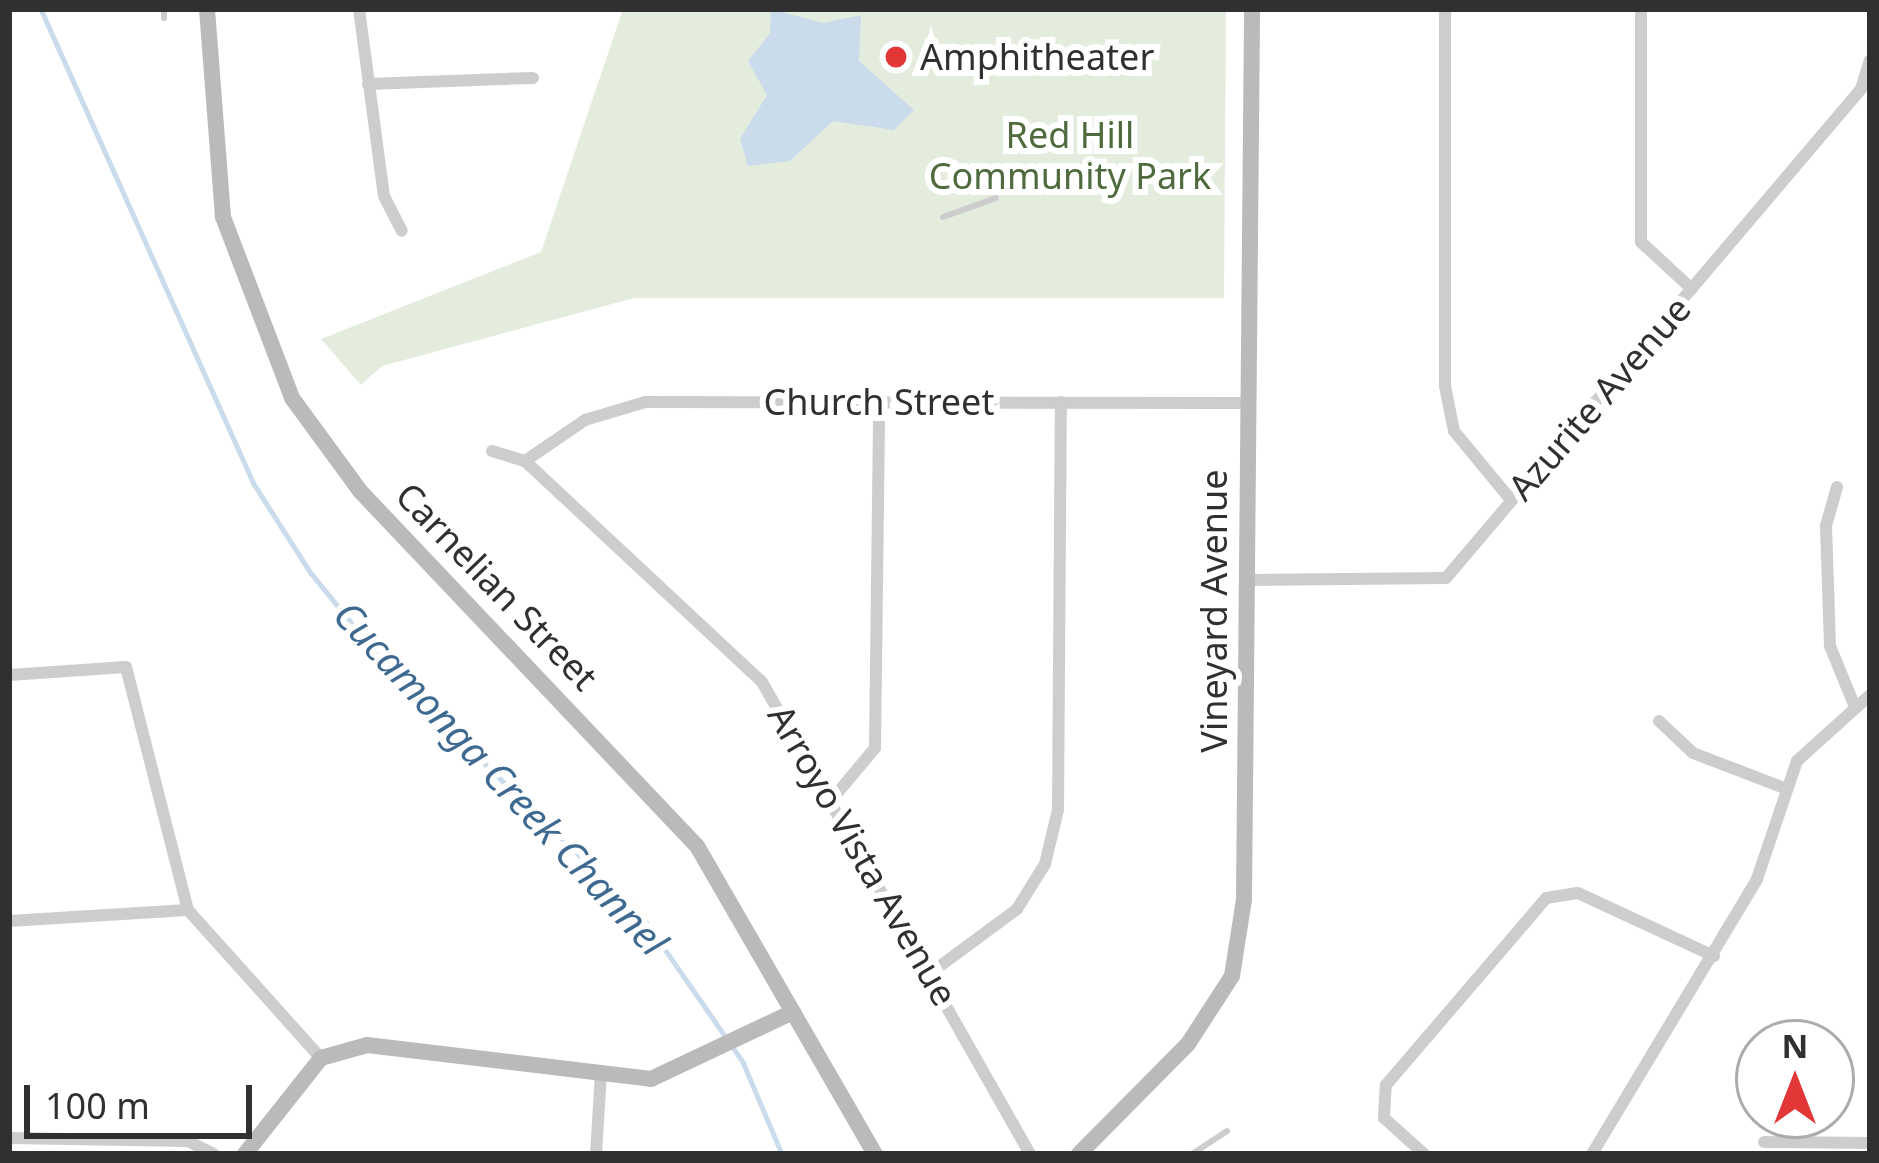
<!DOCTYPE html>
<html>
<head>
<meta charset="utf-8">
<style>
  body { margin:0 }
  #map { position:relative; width:1879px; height:1163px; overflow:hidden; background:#fff; font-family:"Noto Sans",sans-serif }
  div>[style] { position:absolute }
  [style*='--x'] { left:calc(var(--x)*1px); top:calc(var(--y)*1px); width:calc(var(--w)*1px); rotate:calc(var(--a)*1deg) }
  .green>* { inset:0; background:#e4ecde }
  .water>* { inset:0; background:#cadcec }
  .stream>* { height:4.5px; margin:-2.25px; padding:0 2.25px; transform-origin:2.25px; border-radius:2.25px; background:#cadcec }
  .lane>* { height:6px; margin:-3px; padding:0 3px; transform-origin:3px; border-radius:3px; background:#cdcdcd }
  .street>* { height:12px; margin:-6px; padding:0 6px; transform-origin:6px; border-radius:6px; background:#cdcdcd }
  .secondary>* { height:16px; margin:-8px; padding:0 8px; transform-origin:8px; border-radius:8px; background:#bababa }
  .dots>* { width:33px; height:33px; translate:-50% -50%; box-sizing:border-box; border:6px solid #fff; border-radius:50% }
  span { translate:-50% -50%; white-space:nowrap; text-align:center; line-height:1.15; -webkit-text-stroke:12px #fff; paint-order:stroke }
  .poi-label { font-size:36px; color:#303030 }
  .left { translate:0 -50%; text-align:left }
  .park-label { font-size:36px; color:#4f6b3d }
  .street-label { font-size:36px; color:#303030 }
  .water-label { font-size:39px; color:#3e6a91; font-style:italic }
  .frame { position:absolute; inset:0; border:12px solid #303030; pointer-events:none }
  .north { position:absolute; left:1735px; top:1019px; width:120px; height:120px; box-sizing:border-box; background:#fff; border:3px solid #acacac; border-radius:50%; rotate:0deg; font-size:33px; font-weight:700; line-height:48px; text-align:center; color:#303030 }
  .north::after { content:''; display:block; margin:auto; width:42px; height:54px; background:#e23736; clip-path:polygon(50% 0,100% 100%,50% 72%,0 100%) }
  .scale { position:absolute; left:24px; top:1085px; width:228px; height:54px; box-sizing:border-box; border:6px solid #303030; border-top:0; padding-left:15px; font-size:36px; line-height:42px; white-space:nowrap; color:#303030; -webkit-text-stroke:9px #fff; paint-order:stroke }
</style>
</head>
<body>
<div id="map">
  <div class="green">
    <i style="clip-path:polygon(623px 9px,1226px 9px,1224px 298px,634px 298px,382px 366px,361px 385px,321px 339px,541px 252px)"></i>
  </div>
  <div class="water">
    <i style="clip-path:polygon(771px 9px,823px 23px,861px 15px,859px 61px,914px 110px,894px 130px,833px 121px,790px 161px,748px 166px,740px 139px,767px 95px,748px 61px,770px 33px)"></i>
  </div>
  <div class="stream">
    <i style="--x:41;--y:9;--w:521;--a:65.85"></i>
    <i style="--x:254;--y:484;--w:106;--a:57.4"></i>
    <i style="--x:311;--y:573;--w:138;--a:50.9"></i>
    <i style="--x:398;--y:680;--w:339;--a:44"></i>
    <i style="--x:642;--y:916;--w:178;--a:55.3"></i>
    <i style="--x:743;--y:1062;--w:100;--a:67"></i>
  </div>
  <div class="lane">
    <i style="--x:164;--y:9;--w:9;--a:90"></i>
    <i style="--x:943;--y:217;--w:56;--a:-19.7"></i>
    <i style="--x:1192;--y:1154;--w:42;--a:-33.3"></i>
  </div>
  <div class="street">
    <i style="--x:359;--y:9;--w:189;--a:82.4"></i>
    <i style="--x:384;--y:196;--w:39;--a:63"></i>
    <i style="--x:1445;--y:9;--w:377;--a:90"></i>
    <i style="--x:1445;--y:386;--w:46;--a:78.7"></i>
    <i style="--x:1454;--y:431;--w:89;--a:50.4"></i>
    <i style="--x:1641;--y:9;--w:233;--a:90"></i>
    <i style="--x:1641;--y:242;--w:69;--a:42.7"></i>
    <i style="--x:368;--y:84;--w:165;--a:-2.1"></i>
    <i style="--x:492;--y:451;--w:34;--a:17"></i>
    <i style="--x:525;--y:461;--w:324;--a:43"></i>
    <i style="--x:762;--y:682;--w:543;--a:60.41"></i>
    <i style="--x:525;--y:461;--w:73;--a:-34.3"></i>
    <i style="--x:585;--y:420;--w:63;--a:-16.7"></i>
    <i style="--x:645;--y:402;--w:603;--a:0.1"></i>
    <i style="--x:1837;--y:487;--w:41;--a:105.8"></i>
    <i style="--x:1826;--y:526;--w:120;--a:88.1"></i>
    <i style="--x:1830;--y:646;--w:61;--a:67.7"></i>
    <i style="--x:1248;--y:580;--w:198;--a:-0.6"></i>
    <i style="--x:1446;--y:578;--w:641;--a:-49.68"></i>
    <i style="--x:1861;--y:89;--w:30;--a:-73"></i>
    <i style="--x:9;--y:675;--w:117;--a:-3.9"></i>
    <i style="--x:126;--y:667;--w:251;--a:75.7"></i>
    <i style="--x:188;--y:910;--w:199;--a:48.1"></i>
    <i style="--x:1659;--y:721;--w:47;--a:43.3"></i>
    <i style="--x:1693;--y:753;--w:97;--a:21"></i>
    <i style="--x:834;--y:797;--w:64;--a:-50.1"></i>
    <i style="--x:875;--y:748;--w:346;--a:-89.3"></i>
    <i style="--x:9;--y:921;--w:179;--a:-3.5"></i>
    <i style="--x:932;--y:972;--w:106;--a:-36.5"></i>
    <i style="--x:1017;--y:909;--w:53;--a:-58.1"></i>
    <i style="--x:1045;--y:864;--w:56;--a:-76.5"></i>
    <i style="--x:1058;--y:810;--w:408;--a:-89.6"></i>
    <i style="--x:9;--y:1138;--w:179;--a:1"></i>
    <i style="--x:188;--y:1141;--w:29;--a:27"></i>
    <i style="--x:1764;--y:1142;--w:106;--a:0.5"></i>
    <i style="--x:596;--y:1154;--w:82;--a:-86.5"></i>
    <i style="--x:1424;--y:1154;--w:54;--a:-138"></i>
    <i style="--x:1384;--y:1118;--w:33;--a:-87"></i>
    <i style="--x:1386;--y:1085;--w:246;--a:-49.4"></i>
    <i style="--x:1546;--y:898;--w:32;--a:-9"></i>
    <i style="--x:1578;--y:893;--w:150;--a:24.9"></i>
    <i style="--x:1592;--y:1154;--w:321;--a:-59"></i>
    <i style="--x:1757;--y:879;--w:125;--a:-71.3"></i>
    <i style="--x:1797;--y:761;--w:98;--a:-42.1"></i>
  </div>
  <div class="secondary">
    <i style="--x:207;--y:9;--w:209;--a:85.6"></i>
    <i style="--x:223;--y:217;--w:194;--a:69.1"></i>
    <i style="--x:292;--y:398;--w:115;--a:53.8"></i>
    <i style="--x:360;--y:491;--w:489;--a:46.5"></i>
    <i style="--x:697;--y:846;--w:356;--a:60"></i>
    <i style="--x:245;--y:1154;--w:122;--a:-51.6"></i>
    <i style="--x:321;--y:1058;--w:48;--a:-15.8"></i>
    <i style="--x:367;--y:1045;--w:286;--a:6.8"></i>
    <i style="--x:651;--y:1079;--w:157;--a:-25.3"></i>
    <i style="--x:1079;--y:1154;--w:155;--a:-45.3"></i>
    <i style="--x:1188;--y:1044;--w:81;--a:-57.1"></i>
    <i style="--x:1232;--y:976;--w:78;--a:-81.1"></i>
    <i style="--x:1244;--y:899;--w:890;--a:-89.48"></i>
  </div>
  <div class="dots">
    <i style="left:896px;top:57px;background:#e23736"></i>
  </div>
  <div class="poi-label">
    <span class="left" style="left:920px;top:57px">Amphitheater</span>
  </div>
  <div class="park-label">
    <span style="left:1070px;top:155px">Red Hill<br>Community Park</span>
  </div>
  <div class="street-label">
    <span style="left:1599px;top:398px;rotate:-49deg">Azurite Avenue</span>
    <span style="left:879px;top:402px">Church Street</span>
    <span style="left:497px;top:586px;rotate:46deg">Carnelian Street</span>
    <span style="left:1214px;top:611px;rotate:-90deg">Vineyard Avenue</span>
    <span style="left:863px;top:855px;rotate:60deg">Arroyo Vista Avenue</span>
  </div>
  <div class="water-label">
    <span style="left:501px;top:778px;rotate:47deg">Cucamonga Creek Channel</span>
  </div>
  <div class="frame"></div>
  <div class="north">N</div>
  <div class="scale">100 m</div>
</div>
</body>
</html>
